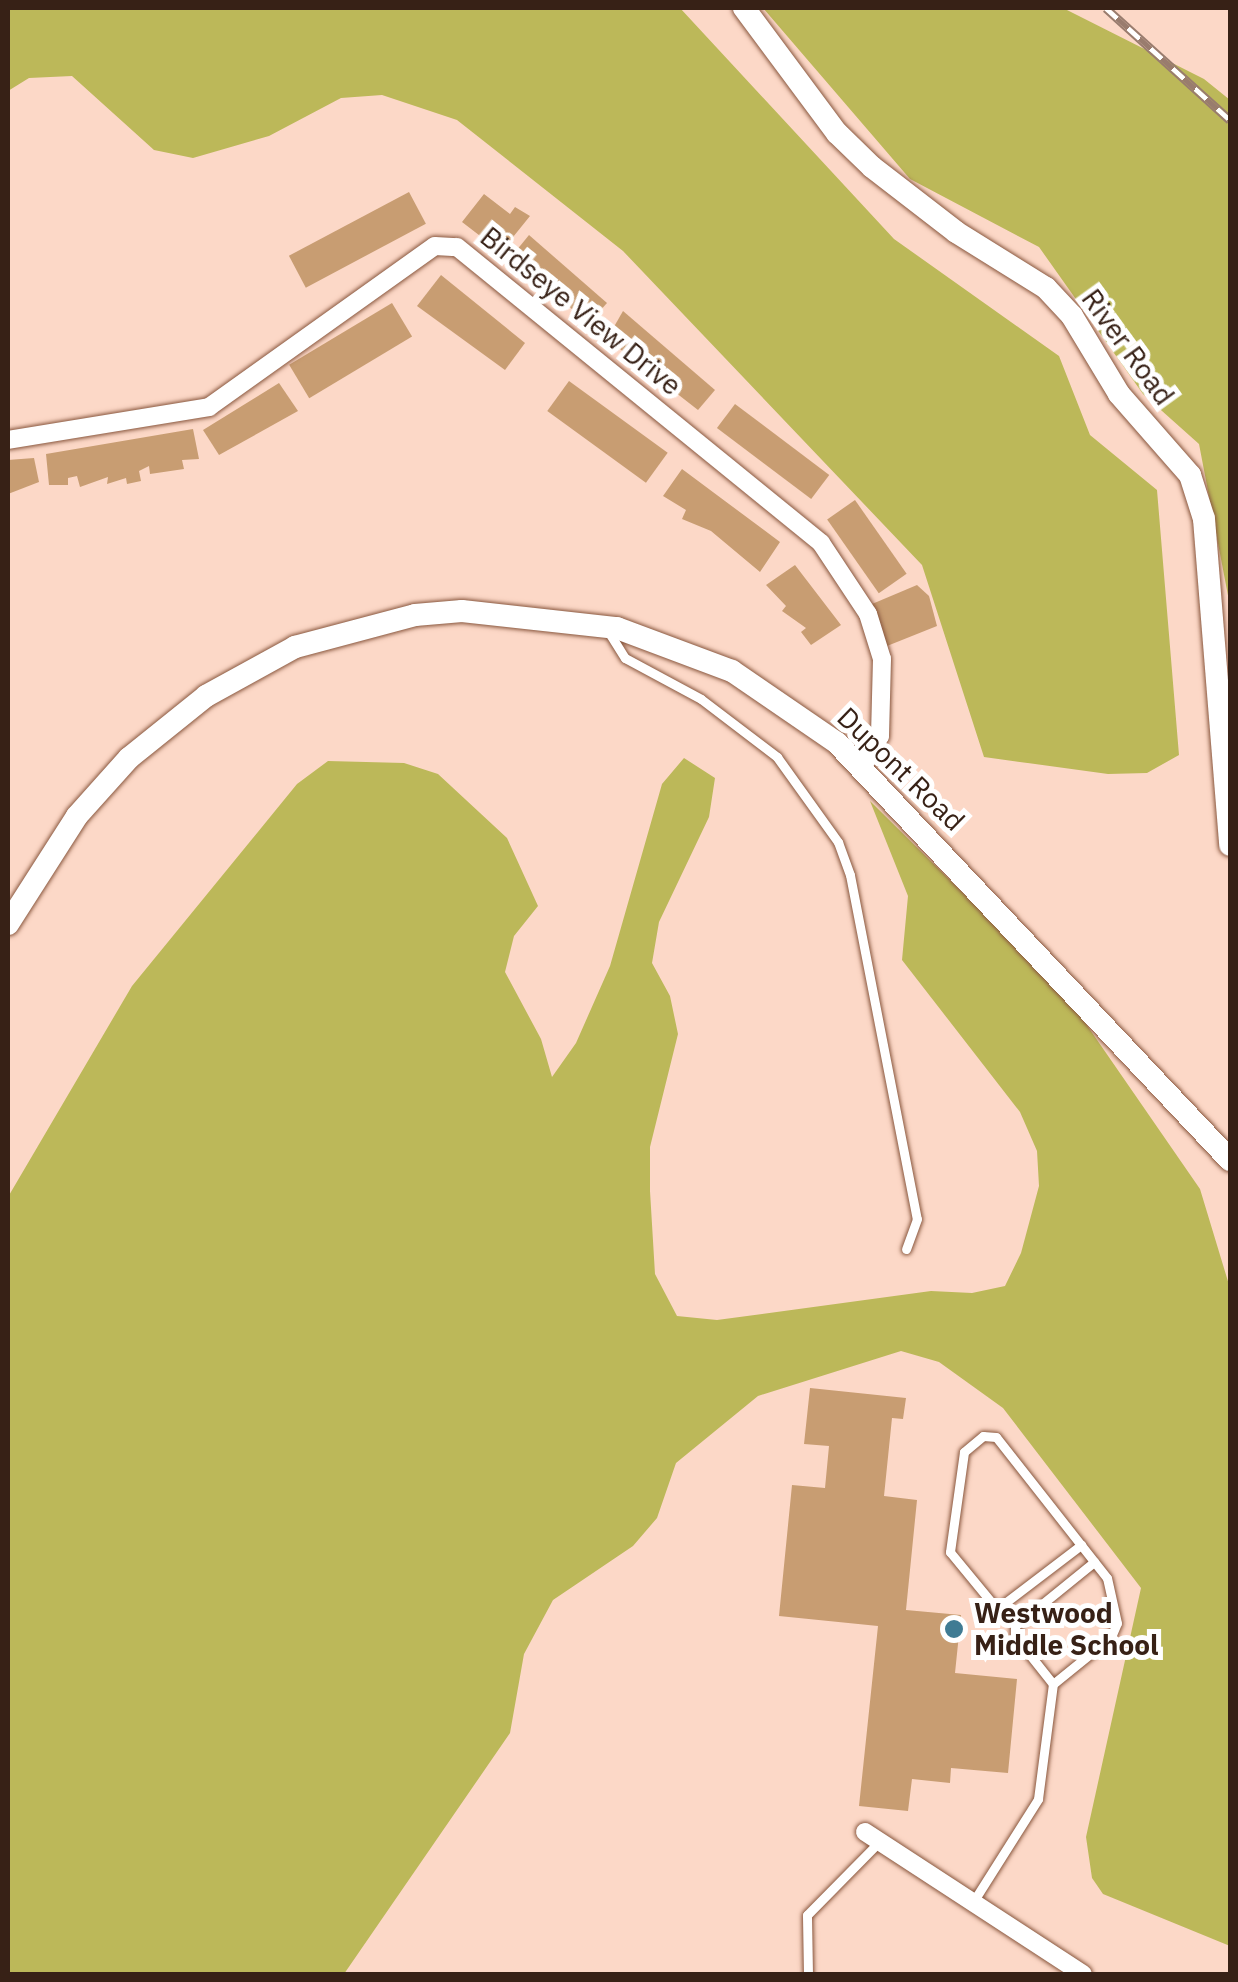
<!DOCTYPE html>
<html>
<head>
<meta charset="utf-8">
<style>
  body { margin:0 }
  #map { position:relative; width:1238px; height:1982px; overflow:hidden; background:#fcd8c7; font-family:"IBM Plex Sans",sans-serif }
  div>[style] { position:absolute }
  [style*='--x'] { left:calc(var(--x)*1px); top:calc(var(--y)*1px); width:calc(var(--w)*1px); rotate:calc(var(--a)*1deg) }
  .forest>* { inset:0; background:#bcb859 }
  .building>* { inset:0; background:#c89d72; transform-origin:0 0 }
  .roads { filter:drop-shadow(0 0 2px #89573e) drop-shadow(0 0 2px #89573e) }
  .service>* { height:9px; margin:-4.5px; padding:0 4.5px; transform-origin:4.5px; border-radius:4.5px; background:#fff }
  .minor>* { height:18px; margin:-9px; padding:0 9px; transform-origin:9px; border-radius:9px; background:#fff }
  .tertiary>* { height:22px; margin:-11px; padding:0 11px; transform-origin:11px; border-radius:11px; background:#fff }
  .rail>* { height:9px; margin-top:-4.5px; transform-origin:0; background:repeating-linear-gradient(90deg,#fff 0 15px,#997c6e 0 30px); box-sizing:border-box; border-block:2px solid #997c6e }
  .dots>* { width:28px; height:28px; translate:-50% -50%; box-sizing:border-box; border:5px solid #fff; border-radius:50% }
  span { translate:-50% -50%; white-space:nowrap; text-align:center; line-height:1.15; -webkit-text-stroke:10px #fff; paint-order:stroke }
  .street-label { font-size:28px; color:#372116 }
  .poi-label { font-size:28px; color:#372116; font-weight:700 }
  .left { translate:0 -50%; text-align:left }
  .frame { position:absolute; inset:0; border:10px solid #372116; pointer-events:none }
</style>
</head>
<body>
<div id="map">
  <div class="forest">
    <i style="clip-path:polygon(8px 8px,680px 8px,894px 239px,1059px 356px,1090px 435px,1157px 490px,1179px 755px,1147px 773px,1108px 774px,984px 757px,922px 565px,623px 251px,457px 120px,382px 95px,341px 98px,269px 136px,193px 158px,154px 150px,72px 76px,29px 78px,8px 91px)"></i>
    <i style="clip-path:polygon(763px 8px,1063px 8px,1204px 79px,1230px 100px,1230px 606px,1199px 444px,1143px 394px,1039px 247px,910px 179px)"></i>
    <i style="clip-path:polygon(684px 758px,715px 778px,709px 817px,659px 922px,652px 963px,670px 996px,678px 1034px,650px 1147px,650px 1191px,655px 1274px,677px 1316px,717px 1320px,931px 1291px,972px 1293px,1005px 1286px,1021px 1253px,1039px 1186px,1037px 1151px,1020px 1112px,902px 960px,908px 896px,870px 801px,1066px 995px,1200px 1189px,1230px 1288px,1230px 1946px,1103px 1894px,1092px 1878px,1086px 1837px,1141px 1588px,1003px 1408px,939px 1362px,901px 1351px,758px 1396px,676px 1463px,657px 1518px,633px 1546px,553px 1600px,524px 1654px,510px 1733px,344px 1974px,8px 1974px,8px 1197px,132px 986px,297px 784px,328px 761px,404px 763px,438px 774px,507px 838px,538px 906px,514px 936px,505px 972px,541px 1039px,552px 1077px,576px 1043px,610px 966px,662px 784px)"></i>
  </div>
  <div class="building">
    <i style="left:409px;top:192px;width:36px;height:136px;rotate:62deg"></i>
    <i style="clip-path:polygon(484px 194px,510px 214px,515px 207px,530px 216px,501px 252px,462px 222px)"></i>
    <i style="clip-path:polygon(529px 235px,607px 303px,590px 322px,507px 262px)"></i>
    <i style="clip-path:polygon(441px 275px,525px 343px,505px 370px,417px 306px)"></i>
    <i style="left:392px;top:303px;width:39px;height:120px;rotate:59deg"></i>
    <i style="clip-path:polygon(623px 311px,715px 390px,698px 410px,607px 339px)"></i>
    <i style="left:569px;top:381px;width:122px;height:37px;rotate:36deg"></i>
    <i style="clip-path:polygon(279px 383px,298px 411px,219px 455px,203px 430px)"></i>
    <i style="left:735px;top:404px;width:118px;height:30px;rotate:37deg"></i>
    <i style="clip-path:polygon(193px 429px,199px 459px,182px 460px,184px 469px,150px 474px,149px 466px,139px 471px,141px 481px,127px 484px,126px 478px,107px 484px,108px 477px,80px 487px,77px 476px,68px 478px,68px 485px,49px 485px,46px 454px)"></i>
    <i style="clip-path:polygon(34px 458px,39px 482px,8px 494px,8px 460px)"></i>
    <i style="clip-path:polygon(682px 469px,780px 542px,760px 572px,711px 531px,682px 519px,686px 510px,663px 496px)"></i>
    <i style="left:855px;top:500px;width:90px;height:34px;rotate:55deg"></i>
    <i style="clip-path:polygon(795px 565px,841px 625px,811px 645px,801px 632px,806px 628px,782px 611px,786px 606px,766px 585px)"></i>
    <i style="clip-path:polygon(917px 585px,929px 596px,937px 626px,887px 646px,872px 604px)"></i>
    <i style="clip-path:polygon(810px 1388px,906px 1398px,903px 1419px,892px 1418px,884px 1496px,917px 1500px,906px 1610px,961px 1615px,955px 1673px,1017px 1679px,1008px 1773px,951px 1768px,950px 1783px,912px 1779px,908px 1811px,859px 1806px,878px 1626px,779px 1616px,792px 1485px,825px 1488px,829px 1446px,804px 1444px)"></i>
  </div>
  <div class="roads">
    <div class="service">
      <i style="--x:608;--y:631;--w:32;--a:58"></i>
      <i style="--x:625;--y:658;--w:86;--a:28.3"></i>
      <i style="--x:701;--y:699;--w:96;--a:37.3"></i>
      <i style="--x:777;--y:757;--w:105;--a:54.3"></i>
      <i style="--x:838;--y:842;--w:35;--a:70"></i>
      <i style="--x:850;--y:875;--w:350;--a:79"></i>
      <i style="--x:917;--y:1219;--w:32;--a:110"></i>
      <i style="--x:1053;--y:1684;--w:61;--a:-128.4"></i>
      <i style="--x:1015;--y:1636;--w:10;--a:-90"></i>
      <i style="--x:1015;--y:1626;--w:102;--a:-39"></i>
      <i style="--x:973;--y:1902;--w:122;--a:-57.7"></i>
      <i style="--x:1038;--y:1799;--w:116;--a:-82.6"></i>
      <i style="--x:1053;--y:1684;--w:75;--a:-39"></i>
      <i style="--x:1111;--y:1637;--w:15;--a:-67"></i>
      <i style="--x:1117;--y:1623;--w:46;--a:-102.5"></i>
      <i style="--x:1107;--y:1578;--w:42;--a:-128.2"></i>
      <i style="--x:1081;--y:1545;--w:137;--a:-128.2"></i>
      <i style="--x:996;--y:1437;--w:13;--a:-176"></i>
      <i style="--x:983;--y:1436;--w:25;--a:140"></i>
      <i style="--x:964;--y:1452;--w:101;--a:98"></i>
      <i style="--x:950;--y:1552;--w:74;--a:50.5"></i>
      <i style="--x:997;--y:1609;--w:106;--a:-37.3"></i>
      <i style="--x:808;--y:1974;--w:59;--a:-91"></i>
      <i style="--x:807;--y:1915;--w:103;--a:-45.4"></i>
    </div>
    <div class="minor">
      <i style="--x:8;--y:440;--w:204;--a:-9.3"></i>
      <i style="--x:209;--y:407;--w:277;--a:-35.5"></i>
      <i style="--x:435;--y:246;--w:22;--a:3"></i>
      <i style="--x:457;--y:247;--w:469;--a:39.1"></i>
      <i style="--x:821;--y:543;--w:85;--a:56.5"></i>
      <i style="--x:868;--y:614;--w:47;--a:72.7"></i>
      <i style="--x:882;--y:659;--w:77;--a:91.5"></i>
      <i style="--x:880;--y:736;--w:38;--a:119"></i>
      <i style="--x:865;--y:1832;--w:260;--a:33.1"></i>
    </div>
    <div class="tertiary">
      <i style="--x:744;--y:8;--w:156;--a:53.4"></i>
      <i style="--x:837;--y:133;--w:49;--a:44.2"></i>
      <i style="--x:872;--y:167;--w:106;--a:37.7"></i>
      <i style="--x:956;--y:232;--w:106;--a:31.9"></i>
      <i style="--x:1046;--y:288;--w:38;--a:47"></i>
      <i style="--x:1072;--y:316;--w:91;--a:58.9"></i>
      <i style="--x:1119;--y:394;--w:108;--a:48.8"></i>
      <i style="--x:1190;--y:475;--w:46;--a:72.3"></i>
      <i style="--x:1204;--y:519;--w:327;--a:85.4"></i>
      <i style="--x:8;--y:924;--w:128;--a:-57.4"></i>
      <i style="--x:77;--y:816;--w:78;--a:-48.1"></i>
      <i style="--x:129;--y:758;--w:99;--a:-38.8"></i>
      <i style="--x:206;--y:696;--w:102;--a:-28.8"></i>
      <i style="--x:295;--y:647;--w:124;--a:-14.9"></i>
      <i style="--x:415;--y:615;--w:47;--a:-4.9"></i>
      <i style="--x:462;--y:611;--w:156;--a:6.3"></i>
      <i style="--x:617;--y:628;--w:123;--a:20.5"></i>
      <i style="--x:732;--y:671;--w:127;--a:34.4"></i>
      <i style="--x:837;--y:743;--w:573;--a:46.7"></i>
    </div>
  </div>
  <div class="rail">
    <i style="--x:1106;--y:8;--w:167;--a:42.1"></i>
  </div>
  <div class="dots">
    <i style="left:954px;top:1629px;background:#407b93"></i>
  </div>
  <div class="street-label">
    <span style="left:581px;top:311px;rotate:39deg">Birdseye View Drive</span>
    <span style="left:1128px;top:347px;rotate:54deg">River Road</span>
    <span style="left:901px;top:769px;rotate:44deg">Dupont Road</span>
  </div>
  <div class="poi-label">
    <span class="left" style="left:974px;top:1629px">Westwood<br>Middle School</span>
  </div>
  <div class="frame"></div>
</div>
</body>
</html>
